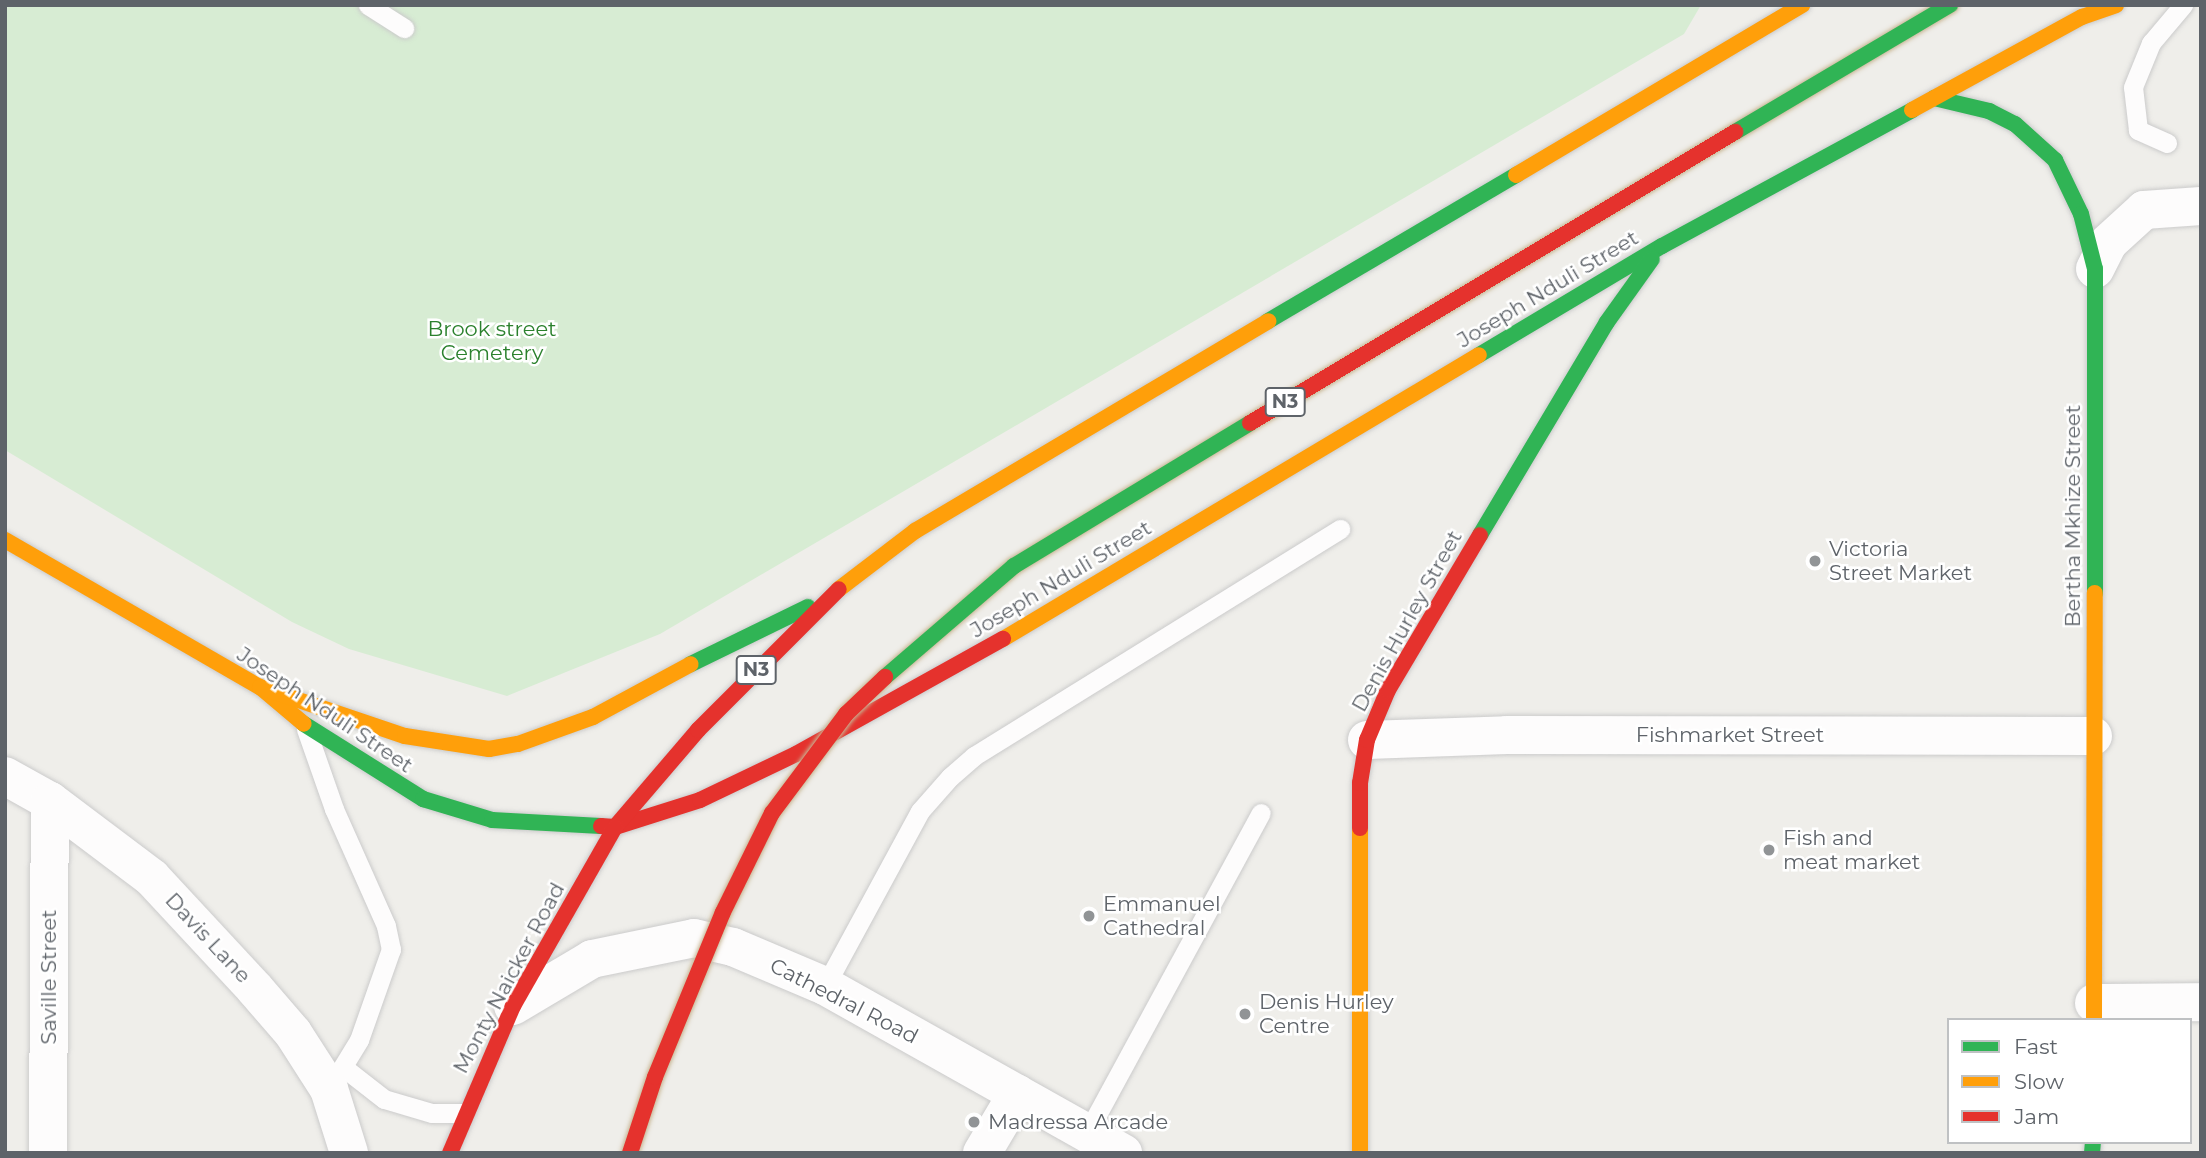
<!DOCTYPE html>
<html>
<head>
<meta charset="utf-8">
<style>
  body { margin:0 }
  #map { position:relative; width:2206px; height:1158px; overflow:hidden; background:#efeeea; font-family:Montserrat,sans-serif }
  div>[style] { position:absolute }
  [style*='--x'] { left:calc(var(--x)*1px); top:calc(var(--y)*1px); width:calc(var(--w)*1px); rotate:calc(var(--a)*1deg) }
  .green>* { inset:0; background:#d7ecd3 }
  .roads { filter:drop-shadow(0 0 2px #cbcbcb) drop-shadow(0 0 2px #cbcbcb) }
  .lane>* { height:19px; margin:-9.5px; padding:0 9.5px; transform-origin:9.5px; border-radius:9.5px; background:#fdfcfc }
  .street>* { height:38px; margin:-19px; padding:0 19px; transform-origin:19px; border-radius:19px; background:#fdfcfc }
  .fast>* { height:16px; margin:-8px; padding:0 8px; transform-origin:8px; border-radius:8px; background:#30b455 }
  .slow>* { height:16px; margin:-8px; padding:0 8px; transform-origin:8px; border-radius:8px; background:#ff9f0a }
  .jam>* { height:16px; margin:-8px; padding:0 8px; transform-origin:8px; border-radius:8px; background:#e5322d }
  .bridges { filter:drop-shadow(0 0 2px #c8b796) drop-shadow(0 0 2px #c8b796) }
  .fast-bridge>* { height:16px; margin:-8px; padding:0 8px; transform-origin:8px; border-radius:8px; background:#30b455 }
  .jam-bridge>* { height:16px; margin:-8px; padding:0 8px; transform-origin:8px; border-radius:8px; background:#e5322d }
  .dots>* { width:19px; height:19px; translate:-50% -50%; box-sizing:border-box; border:4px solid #fff; border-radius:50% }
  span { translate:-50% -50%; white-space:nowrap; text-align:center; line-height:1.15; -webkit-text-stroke:5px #fff; paint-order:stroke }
  .shield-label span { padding:2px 5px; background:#fff; border:2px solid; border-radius:5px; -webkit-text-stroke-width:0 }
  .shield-label { font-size:19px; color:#5e6369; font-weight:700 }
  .street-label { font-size:21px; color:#5e6369 }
  .park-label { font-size:21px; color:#2b812d }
  .poi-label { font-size:21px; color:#5e6369 }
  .left { translate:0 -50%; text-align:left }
  .frame { position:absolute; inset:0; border:7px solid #5e6369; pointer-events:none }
  .legend { position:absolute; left:1947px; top:1018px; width:245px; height:126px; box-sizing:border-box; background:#fff; border:2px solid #bfc1c3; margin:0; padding:9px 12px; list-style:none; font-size:21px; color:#5e6369 }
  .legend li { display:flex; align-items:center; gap:14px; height:35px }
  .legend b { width:35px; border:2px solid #bfc1c3 }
</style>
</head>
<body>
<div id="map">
  <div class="green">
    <i style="clip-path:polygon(5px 5px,1701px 5px,1684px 34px,660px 634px,507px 696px,349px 649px,292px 622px,5px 450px)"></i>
  </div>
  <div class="roads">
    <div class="lane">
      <i style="--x:368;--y:5;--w:43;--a:32.6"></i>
      <i style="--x:2167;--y:143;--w:32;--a:-156"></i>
      <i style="--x:2138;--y:130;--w:43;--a:-96.6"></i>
      <i style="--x:2133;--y:87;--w:48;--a:-67.8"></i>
      <i style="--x:2151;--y:43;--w:50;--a:-49.9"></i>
      <i style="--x:306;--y:729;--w:85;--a:70.7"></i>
      <i style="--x:334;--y:809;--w:128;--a:66"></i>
      <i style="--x:386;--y:926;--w:24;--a:78"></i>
      <i style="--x:391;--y:949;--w:96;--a:109.4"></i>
      <i style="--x:359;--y:1040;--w:57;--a:121.5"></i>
      <i style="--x:825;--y:986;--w:199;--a:-61.5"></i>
      <i style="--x:920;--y:811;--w:45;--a:-48.6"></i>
      <i style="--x:950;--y:777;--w:32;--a:-41"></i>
      <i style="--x:974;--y:756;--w:431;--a:-31.8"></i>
      <i style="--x:343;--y:1067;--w:52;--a:38"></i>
      <i style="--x:384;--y:1099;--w:50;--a:16.3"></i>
      <i style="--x:432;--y:1113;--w:31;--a:0"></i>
      <i style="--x:1087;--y:1133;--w:364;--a:-61.5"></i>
    </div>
    <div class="street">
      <i style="--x:2095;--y:269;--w:29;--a:-63"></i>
      <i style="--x:2108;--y:243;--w:49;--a:-42.5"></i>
      <i style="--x:2144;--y:210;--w:57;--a:-4"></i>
      <i style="--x:1367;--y:740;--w:140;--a:-2"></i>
      <i style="--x:1507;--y:735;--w:586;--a:0.1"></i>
      <i style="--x:5;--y:776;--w:51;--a:29.1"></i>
      <i style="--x:50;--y:801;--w:128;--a:37"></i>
      <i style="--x:152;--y:878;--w:151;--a:47.1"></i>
      <i style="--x:255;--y:989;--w:58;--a:49.2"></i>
      <i style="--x:293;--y:1033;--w:67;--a:57.3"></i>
      <i style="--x:329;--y:1089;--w:67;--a:72.6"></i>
      <i style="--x:2094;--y:1003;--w:107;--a:-0.5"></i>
      <i style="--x:513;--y:1006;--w:92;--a:-30.7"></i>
      <i style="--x:592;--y:959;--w:104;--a:-11.6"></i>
      <i style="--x:694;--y:938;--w:40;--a:13"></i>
      <i style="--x:733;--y:947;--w:100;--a:23"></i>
      <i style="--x:825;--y:986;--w:342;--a:29.3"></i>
      <i style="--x:48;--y:1153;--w:352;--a:-89.7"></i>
      <i style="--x:982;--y:1153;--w:69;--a:-59.3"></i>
    </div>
    <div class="fast">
      <i style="--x:1934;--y:98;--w:57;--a:13.3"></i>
      <i style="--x:1989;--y:111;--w:29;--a:27"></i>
      <i style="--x:2015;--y:124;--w:54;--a:42"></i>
      <i style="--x:2055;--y:160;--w:60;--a:64.3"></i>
      <i style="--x:2081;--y:214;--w:57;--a:75.7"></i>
      <i style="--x:2095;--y:269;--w:324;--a:90"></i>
      <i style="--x:1268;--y:321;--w:288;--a:-30.5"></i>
      <i style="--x:1479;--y:355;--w:213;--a:-30.8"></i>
      <i style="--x:1662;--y:246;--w:285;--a:-28.5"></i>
      <i style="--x:1480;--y:535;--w:248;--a:-59.2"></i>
      <i style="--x:1607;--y:322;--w:77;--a:-54.5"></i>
      <i style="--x:691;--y:664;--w:130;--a:-26"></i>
      <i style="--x:304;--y:724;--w:141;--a:32.2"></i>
      <i style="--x:423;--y:799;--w:72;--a:16.9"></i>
      <i style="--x:492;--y:820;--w:109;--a:3.2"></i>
      <i style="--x:2092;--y:1153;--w:11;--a:-85"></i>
    </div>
    <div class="slow">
      <i style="--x:1912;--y:110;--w:194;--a:-28.7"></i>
      <i style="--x:2082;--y:17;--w:36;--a:-19"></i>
      <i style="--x:1516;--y:175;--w:333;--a:-30.7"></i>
      <i style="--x:5;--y:540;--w:294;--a:30"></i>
      <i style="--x:260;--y:687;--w:57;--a:40.1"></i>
      <i style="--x:839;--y:589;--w:96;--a:-37.3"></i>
      <i style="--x:915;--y:531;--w:411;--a:-30.7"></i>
      <i style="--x:1003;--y:639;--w:554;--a:-30.82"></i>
      <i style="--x:260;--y:687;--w:153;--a:18.7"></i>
      <i style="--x:405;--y:736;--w:85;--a:8.8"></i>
      <i style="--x:489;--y:749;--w:29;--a:-10"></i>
      <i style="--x:518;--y:744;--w:80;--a:-19.8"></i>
      <i style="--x:593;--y:717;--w:111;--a:-28.4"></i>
      <i style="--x:1360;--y:828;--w:325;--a:90"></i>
      <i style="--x:2094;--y:1020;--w:427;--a:-89.9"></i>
    </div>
    <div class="jam">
      <i style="--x:601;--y:826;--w:14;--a:4"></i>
      <i style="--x:615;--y:827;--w:89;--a:-17.6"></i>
      <i style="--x:700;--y:800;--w:106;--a:-25.6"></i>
      <i style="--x:796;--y:754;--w:237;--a:-29.1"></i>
      <i style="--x:615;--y:827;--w:128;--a:-49.4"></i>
      <i style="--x:698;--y:730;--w:199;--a:-45"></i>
      <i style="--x:1360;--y:828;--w:45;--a:-90"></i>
      <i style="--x:1360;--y:783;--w:44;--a:-80.8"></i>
      <i style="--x:1367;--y:740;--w:54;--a:-67.2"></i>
      <i style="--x:1388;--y:690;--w:180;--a:-59.3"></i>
      <i style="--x:450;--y:1153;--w:160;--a:-66.8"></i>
      <i style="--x:513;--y:1006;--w:206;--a:-60.3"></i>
    </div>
  </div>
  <div class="bridges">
    <div class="fast-bridge">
      <i style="--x:1735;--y:132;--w:250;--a:-30.6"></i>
      <i style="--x:885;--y:677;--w:170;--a:-40.7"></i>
      <i style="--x:1014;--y:566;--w:276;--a:-31.2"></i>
    </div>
    <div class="jam-bridge">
      <i style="--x:1250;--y:423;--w:566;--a:-30.96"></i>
      <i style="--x:630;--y:1153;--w:80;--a:-71.8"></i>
      <i style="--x:655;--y:1077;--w:178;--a:-67.6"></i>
      <i style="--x:723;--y:912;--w:110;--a:-63.7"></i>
      <i style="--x:772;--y:813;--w:124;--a:-53.2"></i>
      <i style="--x:846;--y:714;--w:54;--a:-43.5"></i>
    </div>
  </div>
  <div class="dots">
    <i style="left:1815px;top:561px;background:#919496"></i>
    <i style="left:1769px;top:850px;background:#919496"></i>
    <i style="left:1089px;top:916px;background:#919496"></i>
    <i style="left:1245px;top:1014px;background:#919496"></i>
    <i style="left:974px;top:1122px;background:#919496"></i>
  </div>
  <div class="shield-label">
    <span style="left:1285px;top:402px">N3</span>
    <span style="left:756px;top:670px">N3</span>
  </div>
  <div class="street-label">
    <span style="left:1548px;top:289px;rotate:-31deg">Joseph Nduli Street</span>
    <span style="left:2073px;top:516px;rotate:-90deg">Bertha Mkhize Street</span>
    <span style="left:1061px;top:579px;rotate:-31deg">Joseph Nduli Street</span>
    <span style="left:1407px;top:621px;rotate:-61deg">Denis Hurley Street</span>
    <span style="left:325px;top:710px;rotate:34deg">Joseph Nduli Street</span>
    <span style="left:1730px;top:735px">Fishmarket Street</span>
    <span style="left:208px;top:938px;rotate:47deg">Davis Lane</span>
    <span style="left:49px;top:977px;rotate:-90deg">Saville Street</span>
    <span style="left:509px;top:978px;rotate:-62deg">Monty Naicker Road</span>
    <span style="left:844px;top:1001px;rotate:27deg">Cathedral Road</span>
  </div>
  <div class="park-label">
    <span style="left:492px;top:341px">Brook street<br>Cemetery</span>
  </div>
  <div class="poi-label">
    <span class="left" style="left:1829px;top:561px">Victoria<br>Street Market</span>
    <span class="left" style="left:1783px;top:850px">Fish and<br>meat market</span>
    <span class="left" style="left:1103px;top:916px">Emmanuel<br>Cathedral</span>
    <span class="left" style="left:1259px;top:1014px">Denis Hurley<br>Centre</span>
    <span class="left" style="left:988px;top:1122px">Madressa Arcade</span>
  </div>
  <div class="frame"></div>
  <ul class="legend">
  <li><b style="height:9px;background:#30b455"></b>Fast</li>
  <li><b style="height:9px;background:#ff9f0a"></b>Slow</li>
  <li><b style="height:9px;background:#e5322d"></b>Jam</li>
  </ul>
</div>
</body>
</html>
